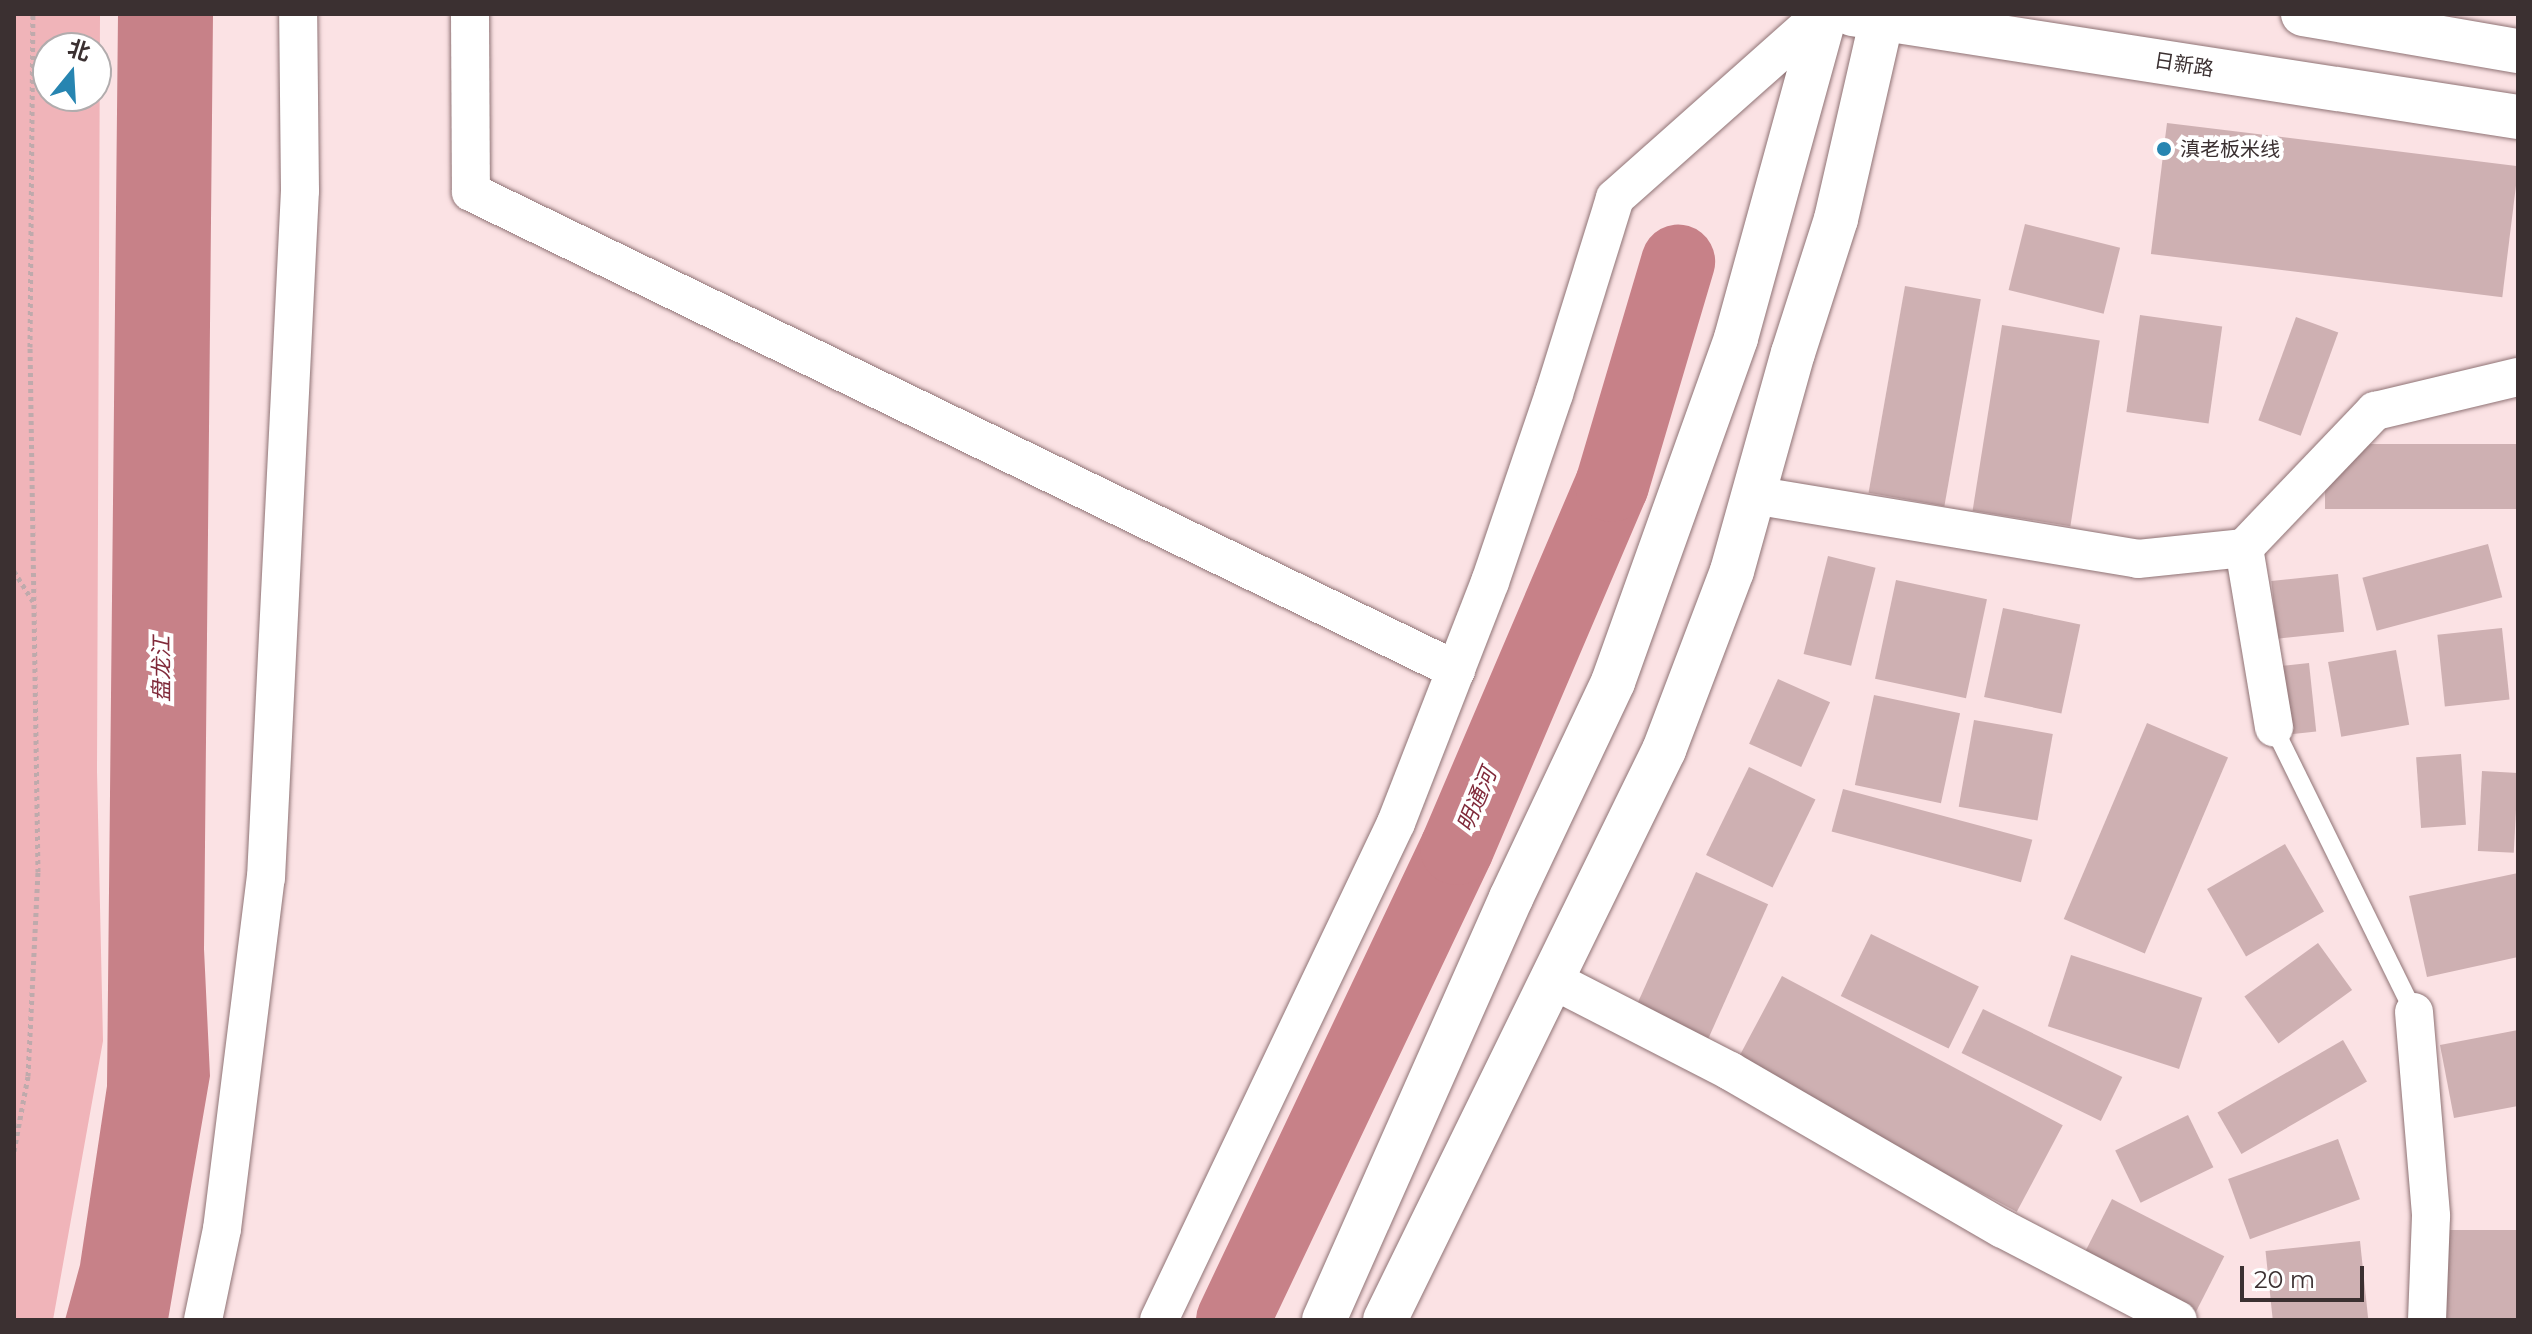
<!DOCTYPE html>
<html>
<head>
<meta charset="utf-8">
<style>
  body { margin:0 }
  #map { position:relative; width:2532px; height:1334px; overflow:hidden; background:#fbe2e4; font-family:Montserrat,"Noto Sans SC",sans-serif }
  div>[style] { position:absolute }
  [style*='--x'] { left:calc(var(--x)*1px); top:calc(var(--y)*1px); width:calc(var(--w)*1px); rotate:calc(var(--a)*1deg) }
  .green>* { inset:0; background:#f0b4b9 }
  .water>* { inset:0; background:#c78188 }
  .river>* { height:74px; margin:-37px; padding:0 37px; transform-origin:37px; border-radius:37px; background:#c78188 }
  .building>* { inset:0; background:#ceb0b2; transform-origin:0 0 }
  .path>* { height:5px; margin-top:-2.5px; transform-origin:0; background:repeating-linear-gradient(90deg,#bfaaac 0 4px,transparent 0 8px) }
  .roads { filter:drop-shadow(0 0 2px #8f7375) drop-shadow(0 0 2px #8f7375) }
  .service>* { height:18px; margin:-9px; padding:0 9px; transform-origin:9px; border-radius:9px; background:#fff }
  .minor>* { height:38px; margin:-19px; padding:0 19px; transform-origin:19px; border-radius:19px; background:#fff }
  .secondary>* { height:44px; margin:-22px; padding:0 22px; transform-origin:22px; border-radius:22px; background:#fff }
  .dots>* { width:22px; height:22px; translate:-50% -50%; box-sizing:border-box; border:4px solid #fff; border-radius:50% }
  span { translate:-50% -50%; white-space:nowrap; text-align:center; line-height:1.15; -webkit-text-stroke:8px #fff; paint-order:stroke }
  .street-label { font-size:20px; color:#3b3031 }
  .poi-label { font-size:20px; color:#3b3031 }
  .left { translate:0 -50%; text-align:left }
  .water-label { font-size:22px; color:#802a3a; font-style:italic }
  .frame { position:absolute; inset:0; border:16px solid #3b3031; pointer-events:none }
  .north { position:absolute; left:32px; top:32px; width:80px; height:80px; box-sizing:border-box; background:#fff; border:2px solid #b1acad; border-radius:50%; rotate:18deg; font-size:22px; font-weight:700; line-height:32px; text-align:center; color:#3b3031 }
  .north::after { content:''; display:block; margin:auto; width:28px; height:36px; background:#2785b1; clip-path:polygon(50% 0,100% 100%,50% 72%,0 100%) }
  .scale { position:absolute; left:2240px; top:1266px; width:124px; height:36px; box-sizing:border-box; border:4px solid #3b3031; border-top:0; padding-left:10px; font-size:24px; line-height:28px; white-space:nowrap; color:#3b3031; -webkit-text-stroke:6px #fff; paint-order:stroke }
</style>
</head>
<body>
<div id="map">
  <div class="green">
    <i style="clip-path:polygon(evenodd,14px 14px,100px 14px,97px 771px,103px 1041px,53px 1320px,14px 1320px,14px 14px,48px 48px,96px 48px,96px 96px,48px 96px,48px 48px)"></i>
  </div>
  <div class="water">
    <i style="clip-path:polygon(118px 14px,213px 14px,204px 949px,210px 1076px,168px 1320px,65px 1320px,80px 1265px,107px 1086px)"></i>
  </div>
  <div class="river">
    <i style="--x:1233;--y:1320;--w:522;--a:-64.61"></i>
    <i style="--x:1457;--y:848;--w:395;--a:-66.9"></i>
    <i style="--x:1612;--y:485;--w:233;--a:-73.5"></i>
  </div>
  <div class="building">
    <i style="left:2167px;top:123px;width:354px;height:132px;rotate:7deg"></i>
    <i style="left:2025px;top:224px;width:98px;height:68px;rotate:14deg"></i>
    <i style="left:1905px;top:286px;width:77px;height:210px;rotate:10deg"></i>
    <i style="left:2140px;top:315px;width:83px;height:98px;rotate:8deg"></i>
    <i style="left:2296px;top:317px;width:45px;height:110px;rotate:20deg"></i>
    <i style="left:2002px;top:325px;width:99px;height:188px;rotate:9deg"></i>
    <i style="left:2518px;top:444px;width:65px;height:193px;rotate:90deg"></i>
    <i style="left:2488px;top:544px;width:55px;height:130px;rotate:75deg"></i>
    <i style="left:1828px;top:556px;width:49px;height:101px;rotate:14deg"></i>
    <i style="left:2338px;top:574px;width:58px;height:67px;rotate:84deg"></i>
    <i style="left:1896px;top:580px;width:93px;height:101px;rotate:12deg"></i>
    <i style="left:2003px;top:608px;width:79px;height:91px;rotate:12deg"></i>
    <i style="left:2502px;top:628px;width:72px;height:65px;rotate:84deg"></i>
    <i style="left:2396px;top:650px;width:76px;height:69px;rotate:80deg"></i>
    <i style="left:2309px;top:663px;width:69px;height:30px;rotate:84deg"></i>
    <i style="left:1778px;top:679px;width:57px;height:71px;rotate:24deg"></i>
    <i style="left:1874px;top:695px;width:88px;height:92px;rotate:12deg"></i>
    <i style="left:1974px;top:720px;width:80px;height:88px;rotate:10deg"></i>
    <i style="left:2147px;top:723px;width:88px;height:213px;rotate:23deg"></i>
    <i style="left:2461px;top:754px;width:71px;height:45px;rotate:86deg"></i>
    <i style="left:1749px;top:767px;width:74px;height:98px;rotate:26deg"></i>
    <i style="left:2482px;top:771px;width:36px;height:80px;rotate:3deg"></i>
    <i style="left:1843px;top:789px;width:196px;height:44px;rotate:15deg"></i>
    <i style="left:2285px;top:844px;width:78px;height:90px;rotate:60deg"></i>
    <i style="left:1696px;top:872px;width:79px;height:150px;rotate:24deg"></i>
    <i style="clip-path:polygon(2518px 873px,2518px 957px,2427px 977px,2409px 896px)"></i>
    <i style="left:1871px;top:934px;width:120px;height:69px;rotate:26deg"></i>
    <i style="left:2318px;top:943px;width:58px;height:91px;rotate:54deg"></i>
    <i style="left:2071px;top:955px;width:138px;height:75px;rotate:18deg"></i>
    <i style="left:1782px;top:976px;width:318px;height:98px;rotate:28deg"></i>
    <i style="left:1983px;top:1009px;width:155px;height:49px;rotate:26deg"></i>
    <i style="clip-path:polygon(2518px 1030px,2518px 1106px,2454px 1118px,2440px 1045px)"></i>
    <i style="left:2343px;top:1040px;width:48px;height:145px;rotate:60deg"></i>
    <i style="left:2188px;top:1115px;width:58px;height:81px;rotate:64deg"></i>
    <i style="left:2338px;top:1139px;width:64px;height:117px;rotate:70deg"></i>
    <i style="left:2112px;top:1199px;width:126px;height:64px;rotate:27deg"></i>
    <i style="left:2446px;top:1230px;width:72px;height:90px"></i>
    <i style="left:2360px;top:1241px;width:80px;height:95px;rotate:84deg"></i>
  </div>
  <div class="path">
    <i style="--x:14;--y:571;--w:36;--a:58"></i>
    <i style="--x:14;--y:1151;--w:76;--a:-79.4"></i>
    <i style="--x:28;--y:1076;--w:204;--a:-87.2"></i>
    <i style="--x:38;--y:872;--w:525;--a:-90.87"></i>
    <i style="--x:30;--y:347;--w:333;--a:-89.5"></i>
  </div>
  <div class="roads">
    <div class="service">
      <i style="--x:2274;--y:728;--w:317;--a:63.8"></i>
    </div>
    <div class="minor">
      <i style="--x:470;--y:14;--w:178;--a:89.7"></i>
      <i style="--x:471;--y:192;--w:1095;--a:25.89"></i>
      <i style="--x:1753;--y:495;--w:390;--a:9.4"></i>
      <i style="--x:2138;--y:559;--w:107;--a:-5.9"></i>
      <i style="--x:2244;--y:548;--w:190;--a:-46.3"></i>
      <i style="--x:2375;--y:411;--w:147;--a:-13.4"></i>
      <i style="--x:2244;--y:548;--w:182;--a:80.5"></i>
      <i style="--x:1553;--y:980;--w:199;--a:27.2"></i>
      <i style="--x:1730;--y:1071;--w:315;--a:30.1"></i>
      <i style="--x:2003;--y:1229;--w:197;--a:27.5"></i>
      <i style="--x:2414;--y:1012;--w:205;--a:85.2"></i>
      <i style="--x:2431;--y:1216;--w:104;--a:92.2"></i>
      <i style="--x:203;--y:1320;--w:93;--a:-78.2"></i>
      <i style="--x:222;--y:1229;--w:354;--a:-82.9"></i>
      <i style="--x:266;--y:878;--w:688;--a:-87.17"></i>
      <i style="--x:300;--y:191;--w:177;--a:-90.6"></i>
      <i style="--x:1159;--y:1320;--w:551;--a:-64.51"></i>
      <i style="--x:1396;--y:823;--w:259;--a:-68.7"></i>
      <i style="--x:1490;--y:582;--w:199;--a:-71.2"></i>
      <i style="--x:1554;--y:394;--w:205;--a:-72.7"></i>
      <i style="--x:1615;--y:198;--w:277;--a:-41.6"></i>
    </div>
    <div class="secondary">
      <i style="--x:1852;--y:14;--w:674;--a:8.79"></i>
      <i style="--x:2303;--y:14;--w:218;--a:9.8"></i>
      <i style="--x:1324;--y:1320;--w:462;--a:-66.1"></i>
      <i style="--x:1511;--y:898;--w:239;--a:-64.7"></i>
      <i style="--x:1613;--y:682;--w:365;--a:-70.3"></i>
      <i style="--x:1736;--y:338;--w:336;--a:-74.6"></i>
      <i style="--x:1385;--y:1320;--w:635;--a:-63.92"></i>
      <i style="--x:1664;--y:750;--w:191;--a:-69.2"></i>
      <i style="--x:1732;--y:571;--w:226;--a:-74.4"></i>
      <i style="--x:1793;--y:353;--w:141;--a:-72.2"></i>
      <i style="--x:1836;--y:219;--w:210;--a:-77.1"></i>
    </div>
  </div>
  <div class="dots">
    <i style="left:2164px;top:149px;background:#2785b1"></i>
  </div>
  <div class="street-label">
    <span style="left:2184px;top:65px;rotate:9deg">日新路</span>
  </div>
  <div class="poi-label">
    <span class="left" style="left:2180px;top:149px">滇老板米线</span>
  </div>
  <div class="water-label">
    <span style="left:162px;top:669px;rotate:-90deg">盘龙江</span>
    <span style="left:1477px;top:800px;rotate:-67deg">明通河</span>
  </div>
  <div class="frame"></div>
  <div class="north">北</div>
  <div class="scale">20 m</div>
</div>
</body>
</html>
